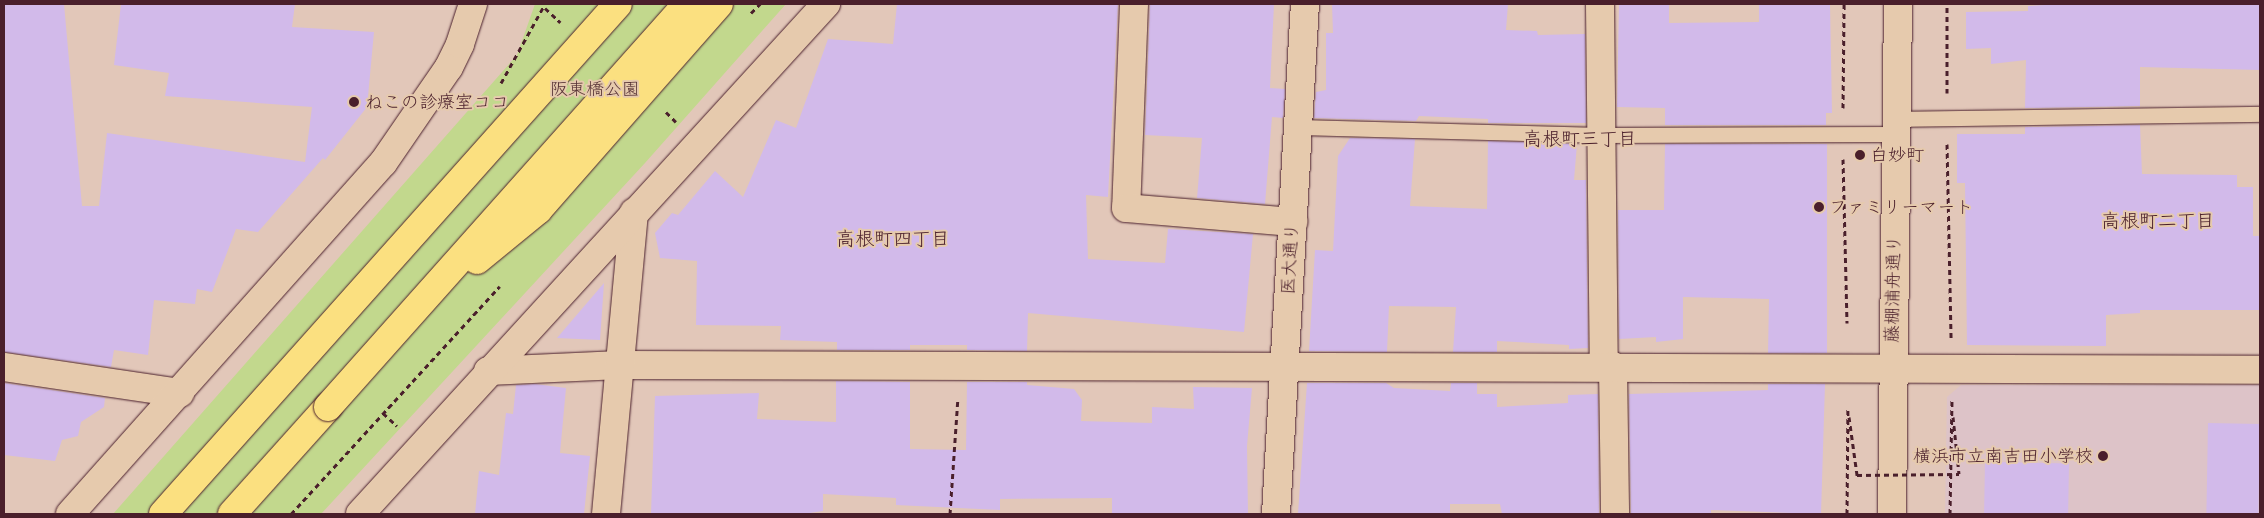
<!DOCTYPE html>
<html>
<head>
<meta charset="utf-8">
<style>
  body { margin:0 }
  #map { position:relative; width:2264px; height:518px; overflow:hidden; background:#e2c7b9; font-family:Delius,"Klee One",sans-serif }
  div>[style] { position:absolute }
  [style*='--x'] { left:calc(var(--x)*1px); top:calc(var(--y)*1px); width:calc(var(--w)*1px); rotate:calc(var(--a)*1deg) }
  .built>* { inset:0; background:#ddc3c8 }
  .green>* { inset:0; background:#c2d88d }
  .building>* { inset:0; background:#d2baea; transform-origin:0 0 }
  .path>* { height:3px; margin-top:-1.5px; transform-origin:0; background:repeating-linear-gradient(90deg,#4a1f2b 0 5px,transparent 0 9px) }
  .roads { filter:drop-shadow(0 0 1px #4a1f2b) drop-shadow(0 0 1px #4a1f2b) }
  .service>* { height:15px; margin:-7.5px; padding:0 7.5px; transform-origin:7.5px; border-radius:7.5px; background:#e6caad }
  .minor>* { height:28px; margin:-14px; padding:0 14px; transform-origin:14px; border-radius:14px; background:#e6caad }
  .tertiary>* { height:28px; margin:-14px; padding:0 14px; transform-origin:14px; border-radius:14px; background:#e6caad }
  .motorway>* { height:28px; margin:-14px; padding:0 14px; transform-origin:14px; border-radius:14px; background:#fbe080 }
  .path-bridge>* { height:3px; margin-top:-1.5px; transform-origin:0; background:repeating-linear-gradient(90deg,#4a1f2b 0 5px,transparent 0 9px) }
  .bridges { filter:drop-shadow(0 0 1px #4a1f2b) drop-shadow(0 0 1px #4a1f2b) }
  .motorway-bridge>* { height:28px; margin:-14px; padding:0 14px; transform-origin:14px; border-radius:14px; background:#fbe080 }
  .dots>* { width:14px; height:14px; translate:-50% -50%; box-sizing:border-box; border:2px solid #e6caad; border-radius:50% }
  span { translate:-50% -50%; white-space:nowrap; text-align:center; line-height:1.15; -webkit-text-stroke:4px #e6caad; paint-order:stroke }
  .park-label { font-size:18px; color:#563235 }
  .poi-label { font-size:18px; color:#4a1f2b }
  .left { translate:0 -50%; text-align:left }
  .right { translate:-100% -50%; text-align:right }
  .street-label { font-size:18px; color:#4a1f2b }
  .neighbourhood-label { font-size:19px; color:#4a1f2b }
  .frame { position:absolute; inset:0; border:5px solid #4a1f2b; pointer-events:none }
</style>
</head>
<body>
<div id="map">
  <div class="built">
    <i style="clip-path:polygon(1961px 385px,2260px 385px,2260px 514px,1945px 514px,1947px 397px)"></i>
  </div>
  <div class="green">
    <i style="clip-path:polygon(535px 4px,786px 4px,645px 163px,321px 514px,113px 514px,517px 55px)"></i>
  </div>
  <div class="building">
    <i style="clip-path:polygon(4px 4px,64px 4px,82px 206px,99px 206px,107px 133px,305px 162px,312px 107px,165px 96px,169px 73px,114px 65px,121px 4px,295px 4px,292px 27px,374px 32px,367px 107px,325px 160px,323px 158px,258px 232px,236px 229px,212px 292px,197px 289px,195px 304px,154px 300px,148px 355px,114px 350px,111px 367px,4px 352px)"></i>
    <i style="clip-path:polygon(897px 4px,1118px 4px,1108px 197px,1086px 195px,1088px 259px,1165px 263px,1168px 229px,1253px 234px,1244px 332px,1028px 313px,1027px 351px,967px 350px,967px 345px,910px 345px,910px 350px,837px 350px,837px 342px,780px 340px,781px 326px,696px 325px,697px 261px,660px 258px,655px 233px,672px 213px,678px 215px,715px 171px,743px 197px,776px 120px,796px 128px,828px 39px,893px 44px)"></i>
    <i style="clip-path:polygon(1150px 4px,1274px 4px,1270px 88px,1285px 89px,1283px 118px,1272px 117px,1265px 204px,1197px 198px,1202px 138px,1145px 135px)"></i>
    <i style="clip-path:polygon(1332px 4px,1508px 4px,1506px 30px,1537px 31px,1538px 35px,1585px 34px,1586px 123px,1488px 123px,1488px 119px,1419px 116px,1416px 121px,1314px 118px,1316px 92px,1326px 90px,1326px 33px,1333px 33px)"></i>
    <i style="clip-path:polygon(1619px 4px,1669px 4px,1669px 23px,1759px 22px,1759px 4px,1830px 4px,1832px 113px,1826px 113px,1826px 125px,1665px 125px,1665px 108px,1617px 107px)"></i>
    <i style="clip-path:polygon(2062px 4px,2260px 4px,2260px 70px,2140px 67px,2140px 106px,2025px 108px,2026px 60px,1991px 64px,1991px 48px,1966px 49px,1966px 12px,2028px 11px,2028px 6px)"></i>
    <i style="clip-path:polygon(2140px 125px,2142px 174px,2237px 175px,2237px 187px,2253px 187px,2253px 236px,2260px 236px,2260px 310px,2140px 310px,2140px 313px,2106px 315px,2106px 346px,1967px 345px,1965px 183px,1957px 183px,1957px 134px,2025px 134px,2025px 127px)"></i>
    <i style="clip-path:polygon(1350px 138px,1415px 139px,1410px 206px,1487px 209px,1488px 141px,1577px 144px,1574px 180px,1586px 180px,1588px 348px,1569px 349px,1569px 345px,1497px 341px,1497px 352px,1453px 352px,1456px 307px,1389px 306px,1387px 352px,1309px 351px,1315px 250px,1333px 251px,1338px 156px)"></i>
    <i style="clip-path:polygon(1665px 144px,1827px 144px,1827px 353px,1768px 353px,1769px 299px,1683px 297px,1683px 339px,1656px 342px,1656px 337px,1619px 339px,1618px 210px,1664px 210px)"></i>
    <i style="clip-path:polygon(604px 283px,600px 340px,557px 338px)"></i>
    <i style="clip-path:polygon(836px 381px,910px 382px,910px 449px,966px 450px,967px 382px,1027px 382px,1027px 385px,1074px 389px,1082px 400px,1081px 421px,1152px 423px,1152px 407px,1194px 409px,1193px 387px,1252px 388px,1247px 446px,1248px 514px,1112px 514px,1112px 498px,1000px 499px,1000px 510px,896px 505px,896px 498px,823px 494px,823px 511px,803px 514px,651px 514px,655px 396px,759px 393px,757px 419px,836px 422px)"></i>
    <i style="clip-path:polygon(4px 383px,105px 398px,104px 407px,81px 422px,78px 436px,62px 440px,55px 461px,4px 455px)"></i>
    <i style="clip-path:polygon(1307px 383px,1386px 383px,1394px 388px,1450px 391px,1451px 383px,1477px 383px,1477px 394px,1497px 394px,1497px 407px,1568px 403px,1568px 395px,1598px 394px,1599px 514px,1502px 514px,1500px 504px,1450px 504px,1450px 514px,1298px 514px)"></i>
    <i style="clip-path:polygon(535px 384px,566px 388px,560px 453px,590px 456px,584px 514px,475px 514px,479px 471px,499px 475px,506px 413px,513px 414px,516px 385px)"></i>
    <i style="clip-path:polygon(1768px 384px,1825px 384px,1821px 514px,1711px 510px,1711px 514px,1631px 514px,1629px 394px,1768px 390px)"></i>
    <i style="left:2208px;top:423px;width:52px;height:91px;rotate:1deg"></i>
    <i style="left:1985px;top:462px;width:84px;height:52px;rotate:1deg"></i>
  </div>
  <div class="path">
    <i style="--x:545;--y:8;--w:21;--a:43"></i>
    <i style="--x:751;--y:13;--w:13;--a:-45"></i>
    <i style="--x:501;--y:83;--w:90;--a:-60.9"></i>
    <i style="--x:1947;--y:93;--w:89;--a:-90"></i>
    <i style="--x:1843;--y:108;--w:104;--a:-89.4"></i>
    <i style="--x:666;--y:112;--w:14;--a:45"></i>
    <i style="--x:1947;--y:144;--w:194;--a:88.8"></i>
    <i style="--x:1843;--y:159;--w:164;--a:88.6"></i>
    <i style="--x:383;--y:413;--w:19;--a:43"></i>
    <i style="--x:1849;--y:417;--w:59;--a:82.1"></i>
    <i style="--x:1953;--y:417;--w:57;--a:84"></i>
    <i style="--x:291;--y:514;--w:309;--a:-47.5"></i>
    <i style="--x:950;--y:514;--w:116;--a:-86.1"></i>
    <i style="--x:1847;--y:514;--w:107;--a:-89.5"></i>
    <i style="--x:1950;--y:514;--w:114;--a:-89"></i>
  </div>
  <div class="roads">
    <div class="service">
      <i style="--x:1896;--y:119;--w:364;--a:-0.8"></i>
      <i style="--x:1299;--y:127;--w:302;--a:1.5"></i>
      <i style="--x:1601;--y:135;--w:295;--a:-0.2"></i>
    </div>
    <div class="minor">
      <i style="--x:1134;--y:4;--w:204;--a:92.2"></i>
      <i style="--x:1126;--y:208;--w:168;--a:4.8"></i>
      <i style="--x:1600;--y:4;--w:362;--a:89.4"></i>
      <i style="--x:1613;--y:366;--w:148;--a:89.2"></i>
      <i style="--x:4;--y:367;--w:178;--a:8.4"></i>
      <i style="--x:488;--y:371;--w:132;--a:-2.6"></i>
      <i style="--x:620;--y:365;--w:1640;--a:0.17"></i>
      <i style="--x:606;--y:514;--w:303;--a:-84.7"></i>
      <i style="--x:1276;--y:514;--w:511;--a:-86.75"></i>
    </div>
    <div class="tertiary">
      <i style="--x:70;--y:514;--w:470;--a:-48.3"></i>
      <i style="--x:383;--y:163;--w:116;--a:-55.5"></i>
      <i style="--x:449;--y:67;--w:25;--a:-64"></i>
      <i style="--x:460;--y:44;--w:42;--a:-72"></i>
      <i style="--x:360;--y:514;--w:691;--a:-47.58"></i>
      <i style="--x:1892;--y:514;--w:510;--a:-89.33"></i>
    </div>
    <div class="motorway">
      <i style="--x:232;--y:514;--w:144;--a:-48.1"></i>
    </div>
  </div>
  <div class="path-bridge">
    <i style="--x:1857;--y:475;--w:102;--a:-0.6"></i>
  </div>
  <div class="bridges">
    <div class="motorway-bridge">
      <i style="--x:477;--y:260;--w:79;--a:-39.3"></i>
      <i style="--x:538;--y:210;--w:274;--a:-48.7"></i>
      <i style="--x:328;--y:407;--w:540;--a:-48.3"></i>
      <i style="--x:163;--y:514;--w:683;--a:-48.26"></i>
    </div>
  </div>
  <div class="dots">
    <i style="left:354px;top:102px;background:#4a1f2b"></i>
    <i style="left:1860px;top:155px;background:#4a1f2b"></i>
    <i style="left:1819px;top:207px;background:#4a1f2b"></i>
    <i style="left:2103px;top:456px;background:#4a1f2b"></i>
  </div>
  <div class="park-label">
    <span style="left:595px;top:89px">阪東橋公園</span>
  </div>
  <div class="poi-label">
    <span class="left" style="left:365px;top:102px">ねこの診療室ココ</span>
    <span class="left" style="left:1870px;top:155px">白妙町</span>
    <span class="left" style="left:1829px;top:207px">ファミリーマート</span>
    <span class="right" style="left:2093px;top:456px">横浜市立南吉田小学校</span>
  </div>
  <div class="street-label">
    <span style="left:1290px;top:259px;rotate:-87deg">医大通り</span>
    <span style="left:1893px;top:289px;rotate:-89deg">藤棚浦舟通り</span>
  </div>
  <div class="neighbourhood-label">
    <span style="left:1580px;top:139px">高根町三丁目</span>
    <span style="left:2158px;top:221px">高根町二丁目</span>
    <span style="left:893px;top:239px">高根町四丁目</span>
  </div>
  <div class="frame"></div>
</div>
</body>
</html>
